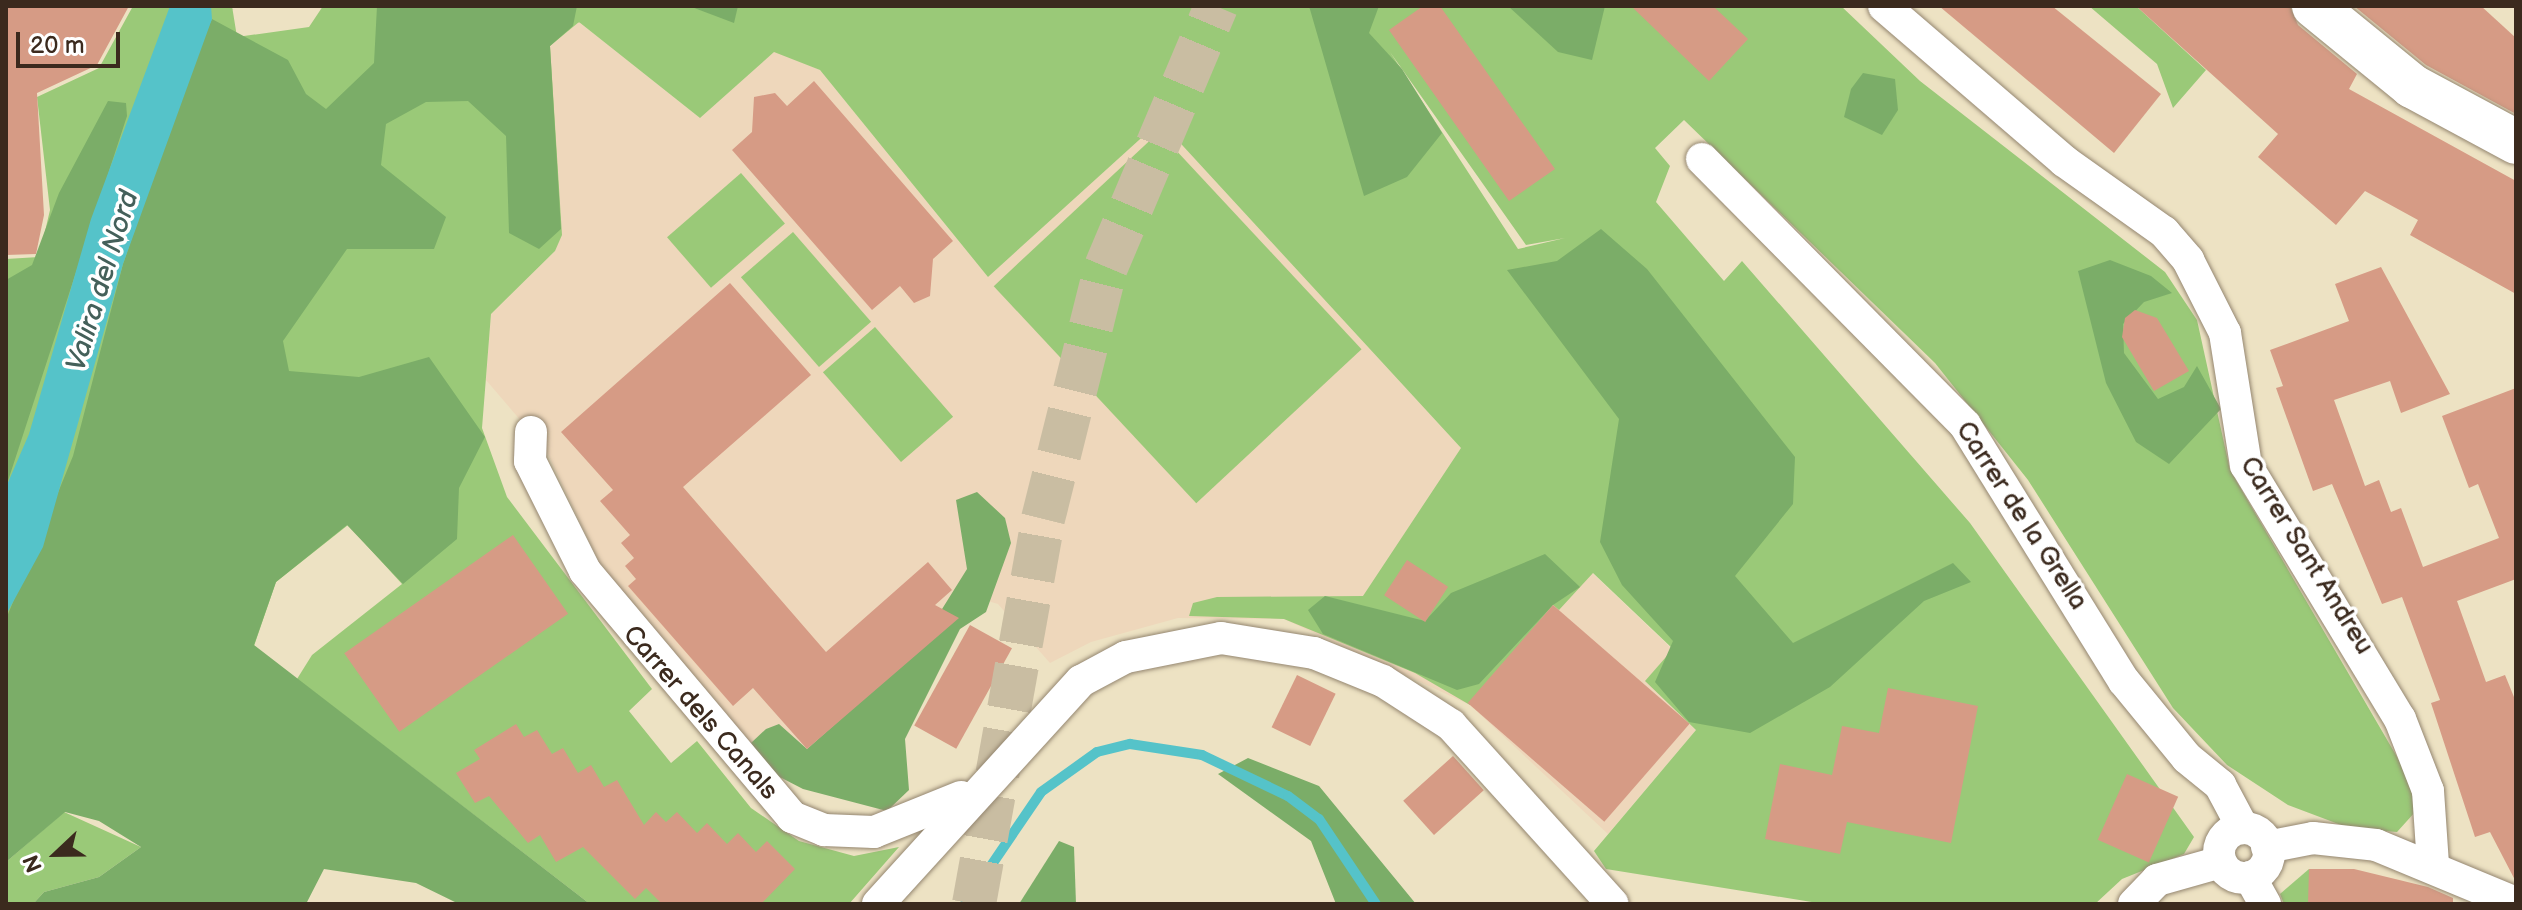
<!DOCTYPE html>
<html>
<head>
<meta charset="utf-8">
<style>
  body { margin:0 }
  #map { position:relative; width:2522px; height:910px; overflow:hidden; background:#ede2c3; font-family:"Balsamiq Sans",sans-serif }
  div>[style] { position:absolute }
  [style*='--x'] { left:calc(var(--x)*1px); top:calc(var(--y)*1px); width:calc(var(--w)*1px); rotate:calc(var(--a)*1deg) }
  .built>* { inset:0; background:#eed7bb }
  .green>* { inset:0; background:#9ac978; transform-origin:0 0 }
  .forest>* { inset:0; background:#7bad68 }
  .water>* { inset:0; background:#55c3c9 }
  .stream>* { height:10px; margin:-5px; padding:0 5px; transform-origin:5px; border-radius:5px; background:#55c3c9 }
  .building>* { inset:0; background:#d69b85; transform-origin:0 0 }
  .primary-tunnel>* { height:44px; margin-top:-22px; transform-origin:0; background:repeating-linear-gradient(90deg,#c9bda2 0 44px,transparent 0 66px) }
  .roads { filter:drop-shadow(0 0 2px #948670) drop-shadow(0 0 2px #948670) }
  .street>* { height:32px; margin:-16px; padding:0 16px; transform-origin:16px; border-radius:16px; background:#fff }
  .street>.ring { margin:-16px; padding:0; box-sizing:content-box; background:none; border:32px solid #fff; border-radius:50% }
  .primary>* { height:44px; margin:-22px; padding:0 22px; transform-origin:22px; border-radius:22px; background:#fff }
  span { translate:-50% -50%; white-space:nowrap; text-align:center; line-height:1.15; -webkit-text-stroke:7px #fff; paint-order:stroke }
  .street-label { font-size:26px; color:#3b2a1e }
  .water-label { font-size:28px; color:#44605a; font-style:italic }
  .frame { position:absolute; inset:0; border:8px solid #3b2a1e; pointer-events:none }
  .north { position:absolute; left:16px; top:814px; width:80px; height:80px; -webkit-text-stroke:6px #fff; paint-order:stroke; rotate:248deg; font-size:22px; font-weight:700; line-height:32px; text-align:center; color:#3b2a1e }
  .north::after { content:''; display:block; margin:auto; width:28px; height:36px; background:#3b2a1e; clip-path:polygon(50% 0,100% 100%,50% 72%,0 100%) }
  .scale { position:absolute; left:16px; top:32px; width:104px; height:36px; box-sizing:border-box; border:4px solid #3b2a1e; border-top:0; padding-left:10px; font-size:24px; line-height:28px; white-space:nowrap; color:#3b2a1e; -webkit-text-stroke:6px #fff; paint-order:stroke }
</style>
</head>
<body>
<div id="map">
  <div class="built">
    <i style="clip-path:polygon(579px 22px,700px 118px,775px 51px,820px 70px,988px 277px,1160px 121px,1461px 448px,1673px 650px,1646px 681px,1696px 730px,1608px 834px,1470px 705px,1284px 619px,1178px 618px,1091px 642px,1050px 663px,998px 604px,978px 598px,778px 777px,614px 594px,546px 450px,486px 380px,491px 314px,555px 251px,550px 46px)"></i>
  </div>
  <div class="green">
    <i style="clip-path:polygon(evenodd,133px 6px,232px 6px,237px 37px,309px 27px,323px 6px,1841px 6px,1920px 81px,2165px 272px,2197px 320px,2230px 470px,2407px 774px,2416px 811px,2397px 832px,2349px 828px,2288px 805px,2227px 765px,2173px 708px,2028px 480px,1935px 363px,1684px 120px,1655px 148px,1670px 166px,1656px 202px,1724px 281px,1742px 261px,1970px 523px,2194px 837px,2184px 854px,2122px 879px,2095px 904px,1824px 904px,1606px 869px,1594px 851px,1696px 730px,1645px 681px,1673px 649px,1593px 573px,1559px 610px,1553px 605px,1470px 705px,1415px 673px,1284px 619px,1189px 616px,1193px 603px,1217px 597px,1363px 596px,1461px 448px,1160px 121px,988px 277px,820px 70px,774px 52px,700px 118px,579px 22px,550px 46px,562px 235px,555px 251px,491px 314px,482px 428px,507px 497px,652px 689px,629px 711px,671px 763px,697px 741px,751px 808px,799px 841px,854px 856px,899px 847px,849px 904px,590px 904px,297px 679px,312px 655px,402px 584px,348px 525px,276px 582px,254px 646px,6px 648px,6px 259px,39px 257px,50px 210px,37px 97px,99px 68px,133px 6px,1390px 52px,1526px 245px,1565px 238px,1518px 249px,1390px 52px)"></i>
    <i style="clip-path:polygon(2089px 6px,2136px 6px,2206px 70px,2173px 108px,2157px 64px)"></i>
    <i style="left:1159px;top:132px;width:297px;height:226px;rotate:47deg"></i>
    <i style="left:741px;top:173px;width:67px;height:98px;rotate:49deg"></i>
    <i style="left:793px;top:232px;width:119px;height:69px;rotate:49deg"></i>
    <i style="left:875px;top:327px;width:119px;height:69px;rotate:49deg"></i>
    <i style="clip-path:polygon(64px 812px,141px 847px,99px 877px,44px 892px,33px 904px,6px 904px,6px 862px)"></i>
    <i style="clip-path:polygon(2309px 869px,2434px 904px,2284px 904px,2280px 894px)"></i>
  </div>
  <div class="forest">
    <i style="clip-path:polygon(377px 6px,577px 6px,573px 26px,550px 46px,561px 229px,539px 249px,509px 233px,506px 136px,468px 101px,426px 102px,386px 124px,381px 165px,446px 217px,434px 249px,347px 249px,283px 341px,289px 371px,359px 377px,429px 357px,485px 437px,459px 488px,457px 539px,403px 584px,347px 525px,276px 582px,254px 645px,590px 904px,459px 904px,416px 883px,324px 869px,306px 904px,33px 904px,44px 892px,99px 877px,141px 847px,99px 821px,65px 812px,6px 862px,6px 619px,73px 456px,123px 264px,191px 66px,212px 19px,288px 60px,306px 94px,326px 109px,374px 63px)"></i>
    <i style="clip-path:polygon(689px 6px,738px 6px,734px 23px)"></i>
    <i style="clip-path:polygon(1309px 6px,1379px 6px,1369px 33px,1402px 69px,1442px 133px,1407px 177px,1364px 196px)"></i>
    <i style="clip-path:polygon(1508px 6px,1605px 6px,1592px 60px,1558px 52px)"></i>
    <i style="clip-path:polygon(1863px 73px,1895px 79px,1898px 110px,1882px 135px,1844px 117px,1851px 89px)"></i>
    <i style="clip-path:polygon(108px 101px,126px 103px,127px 116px,6px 487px,6px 280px,32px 265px,59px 193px)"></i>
    <i style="clip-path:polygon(1601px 229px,1647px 269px,1795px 457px,1793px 504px,1735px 576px,1793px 643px,1953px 563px,1971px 582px,1924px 601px,1830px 687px,1750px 733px,1689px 722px,1655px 682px,1673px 641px,1622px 585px,1600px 542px,1619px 419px,1507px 270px,1557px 261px)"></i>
    <i style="clip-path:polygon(2110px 260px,2151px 276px,2172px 293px,2144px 302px,2123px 324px,2124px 353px,2158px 399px,2184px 387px,2197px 366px,2221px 409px,2169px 464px,2136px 442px,2106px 383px,2078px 271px)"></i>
    <i style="clip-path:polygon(977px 492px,1005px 518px,1011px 543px,986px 612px,960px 629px,905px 739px,909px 790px,887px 811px,803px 789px,770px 772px,751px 743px,766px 729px,779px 724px,807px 749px,914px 654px,967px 569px,956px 500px)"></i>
    <i style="clip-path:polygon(1545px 554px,1580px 587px,1553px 605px,1479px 684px,1457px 690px,1323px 634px,1308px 610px,1325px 596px,1425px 621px,1451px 593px)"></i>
    <i style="clip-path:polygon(1248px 758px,1319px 786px,1416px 904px,1336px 904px,1311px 841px,1218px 774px)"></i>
    <i style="clip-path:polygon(1059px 841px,1074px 847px,1076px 904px,1019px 904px)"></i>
  </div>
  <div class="water">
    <i style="clip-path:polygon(170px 6px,211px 6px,212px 19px,123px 264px,43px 547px,6px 615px,6px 487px,29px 434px,91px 219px)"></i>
  </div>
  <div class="stream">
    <i style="--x:965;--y:904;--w:135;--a:-55.8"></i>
    <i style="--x:1041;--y:792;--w:69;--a:-35.5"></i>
    <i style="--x:1097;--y:752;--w:34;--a:-14"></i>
    <i style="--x:1130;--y:744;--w:73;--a:8.7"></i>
    <i style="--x:1202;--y:755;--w:95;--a:25.5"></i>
    <i style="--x:1288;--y:796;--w:39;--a:37"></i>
    <i style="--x:1319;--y:819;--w:102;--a:56.2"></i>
  </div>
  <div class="building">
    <i style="clip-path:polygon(6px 6px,129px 6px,97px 65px,37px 93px,44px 215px,36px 254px,6px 255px)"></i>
    <i style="clip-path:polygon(1423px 6px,1440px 6px,1555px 169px,1509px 201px,1389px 30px)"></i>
    <i style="clip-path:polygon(1631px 6px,1713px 6px,1748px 39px,1709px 81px)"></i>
    <i style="clip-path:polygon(1939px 6px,2052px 6px,2161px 94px,2114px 153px)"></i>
    <i style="clip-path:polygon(2136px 6px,2290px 6px,2298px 25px,2357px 74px,2349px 89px,2516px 181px,2516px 294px,2410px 235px,2418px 220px,2365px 191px,2336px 225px,2258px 157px,2278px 134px)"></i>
    <i style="clip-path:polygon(2354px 6px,2481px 6px,2516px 38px,2516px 114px,2426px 65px)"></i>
    <i style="clip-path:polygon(814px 81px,953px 241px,933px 259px,930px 296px,914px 303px,900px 286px,872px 310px,732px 150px,752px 132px,754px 97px,775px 93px,787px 106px)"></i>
    <i style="clip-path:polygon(2381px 267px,2450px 394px,2401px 413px,2390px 381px,2334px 400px,2365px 486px,2379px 480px,2391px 512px,2401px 508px,2423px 567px,2499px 538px,2478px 484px,2469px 488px,2442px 416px,2516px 388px,2516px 579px,2457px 601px,2486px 682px,2505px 675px,2516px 702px,2516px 882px,2490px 832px,2475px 837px,2431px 703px,2440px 700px,2402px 597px,2382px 604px,2332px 484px,2313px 491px,2276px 388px,2283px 386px,2270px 350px,2349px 321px,2335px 284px)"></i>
    <i style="clip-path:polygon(730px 283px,811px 375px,683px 487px,826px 652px,928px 562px,952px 590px,935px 605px,959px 618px,807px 749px,753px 688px,733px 706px,628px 586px,636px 579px,625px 566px,634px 558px,621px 543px,630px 535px,600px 501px,613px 490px,561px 432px)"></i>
    <i style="clip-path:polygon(2135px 310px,2157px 318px,2189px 371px,2154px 391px,2122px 337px,2125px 318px)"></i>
    <i style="left:513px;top:535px;width:96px;height:206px;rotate:55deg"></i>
    <i style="left:1407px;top:560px;width:49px;height:42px;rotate:33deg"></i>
    <i style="left:1553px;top:605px;width:181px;height:130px;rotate:41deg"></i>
    <i style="left:970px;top:625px;width:48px;height:115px;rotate:29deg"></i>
    <i style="left:1297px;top:675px;width:43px;height:58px;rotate:26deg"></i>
    <i style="clip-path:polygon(1888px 688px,1978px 706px,1951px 843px,1847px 822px,1840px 854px,1765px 839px,1780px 764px,1832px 775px,1842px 726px,1879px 733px)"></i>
    <i style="clip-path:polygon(516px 724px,524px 737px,537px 730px,552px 754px,563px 748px,578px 773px,591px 765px,604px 787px,617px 780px,644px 825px,656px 812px,666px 822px,677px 812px,697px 833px,707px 823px,727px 844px,738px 833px,756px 852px,767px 841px,795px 869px,761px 904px,662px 904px,646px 888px,635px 899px,583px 847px,556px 862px,540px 835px,528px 843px,489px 796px,475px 803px,456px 773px,480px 759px,474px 750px)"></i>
    <i style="left:1453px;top:756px;width:46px;height:67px;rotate:48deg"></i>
    <i style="left:2127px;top:774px;width:56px;height:72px;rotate:24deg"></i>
    <i style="clip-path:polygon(2309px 869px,2354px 869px,2428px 887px,2453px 898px,2453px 904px,2308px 904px)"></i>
  </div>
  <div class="primary-tunnel">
    <i style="--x:974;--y:904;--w:391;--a:-79.8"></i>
    <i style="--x:1043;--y:519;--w:260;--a:-76"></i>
    <i style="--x:1106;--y:267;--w:283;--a:-67.1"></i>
  </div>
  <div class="roads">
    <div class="street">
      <i style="--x:1884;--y:6;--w:238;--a:40.7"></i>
      <i style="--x:2064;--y:161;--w:123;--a:35.4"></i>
      <i style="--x:2164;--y:232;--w:37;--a:49"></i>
      <i style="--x:2188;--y:260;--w:82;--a:63.1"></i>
      <i style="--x:2225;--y:333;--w:134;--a:81"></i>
      <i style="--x:2246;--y:465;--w:297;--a:58.8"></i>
      <i style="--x:2400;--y:719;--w:77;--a:68.7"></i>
      <i style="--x:2428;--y:791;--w:73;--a:86.1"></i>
      <i style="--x:1702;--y:159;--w:374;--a:45.3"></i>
      <i style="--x:1965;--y:425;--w:301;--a:58.2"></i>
      <i style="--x:2124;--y:681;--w:99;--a:50.7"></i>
      <i style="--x:2187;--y:758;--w:43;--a:39.3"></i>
      <i style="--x:2220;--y:785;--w:49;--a:61.9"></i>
      <i style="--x:531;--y:432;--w:29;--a:92"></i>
      <i style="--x:530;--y:461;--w:123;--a:63.4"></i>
      <i style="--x:585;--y:571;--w:322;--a:49.9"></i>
      <i style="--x:792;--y:817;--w:35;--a:22"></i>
      <i style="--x:824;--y:830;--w:50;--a:2.3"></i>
      <i style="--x:874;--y:832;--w:94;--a:-21.9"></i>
      <i class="ring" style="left:2219px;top:828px;width:18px;height:18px"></i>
      <i style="--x:2267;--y:847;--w:47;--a:-11.1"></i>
      <i style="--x:2313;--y:838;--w:63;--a:6.3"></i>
      <i style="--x:2376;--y:845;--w:152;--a:22.5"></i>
      <i style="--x:2250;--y:877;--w:31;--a:61"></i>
      <i style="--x:878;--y:904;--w:302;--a:-47.7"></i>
      <i style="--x:1081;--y:681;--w:51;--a:-28.1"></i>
      <i style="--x:1126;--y:657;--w:97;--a:-11.3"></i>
      <i style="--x:1221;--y:638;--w:94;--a:9.2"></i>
      <i style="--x:1314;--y:653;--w:74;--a:22.1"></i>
      <i style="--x:1383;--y:681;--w:81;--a:32.9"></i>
      <i style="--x:1451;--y:725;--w:241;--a:47.9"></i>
      <i style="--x:2134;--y:904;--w:33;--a:-46"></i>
      <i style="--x:2157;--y:880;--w:66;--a:-15.7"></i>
    </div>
    <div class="primary">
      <i style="--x:2314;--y:6;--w:127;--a:39.2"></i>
      <i style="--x:2412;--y:86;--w:118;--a:28.3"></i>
    </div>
  </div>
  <div class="street-label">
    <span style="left:2021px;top:516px;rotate:57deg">Carrer de la Grella</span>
    <span style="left:2306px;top:556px;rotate:58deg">Carrer Sant Andreu</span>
    <span style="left:700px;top:713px;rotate:49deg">Carrer dels Canals</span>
  </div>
  <div class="water-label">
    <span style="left:103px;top:281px;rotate:-73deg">Valira del Nord</span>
  </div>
  <div class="frame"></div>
  <div class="north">N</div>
  <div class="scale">20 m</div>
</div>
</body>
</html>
